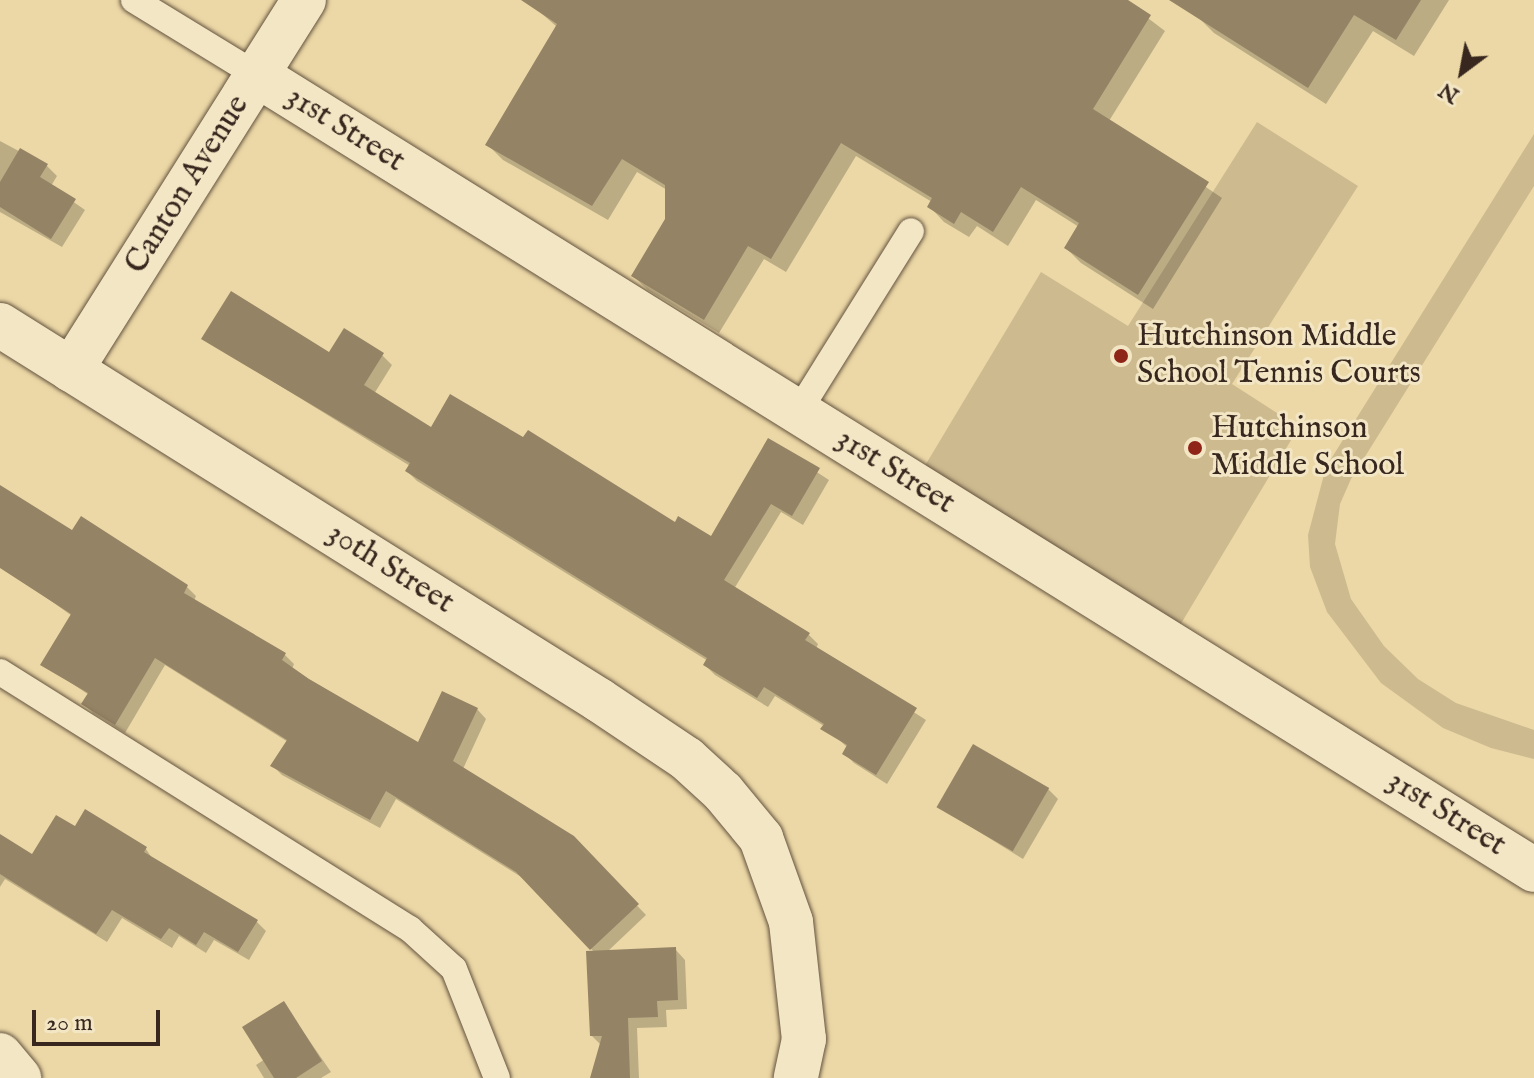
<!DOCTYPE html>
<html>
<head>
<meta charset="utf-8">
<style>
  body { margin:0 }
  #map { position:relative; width:1534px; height:1078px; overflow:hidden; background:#ecd8a6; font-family:"IM FELL English",serif }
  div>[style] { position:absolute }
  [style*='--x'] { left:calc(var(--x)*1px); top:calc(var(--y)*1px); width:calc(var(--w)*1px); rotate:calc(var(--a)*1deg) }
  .green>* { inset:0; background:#cdba8f }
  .shadow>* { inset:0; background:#0003 }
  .building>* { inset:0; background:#958365; transform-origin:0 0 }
  .roads { filter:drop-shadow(0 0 2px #645340) drop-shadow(0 0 2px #645340) }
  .service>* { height:26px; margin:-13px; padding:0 13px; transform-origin:13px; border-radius:13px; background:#f3e6c5 }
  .minor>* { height:44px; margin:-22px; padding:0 22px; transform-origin:22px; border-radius:22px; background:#f3e6c5 }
  .dots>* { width:22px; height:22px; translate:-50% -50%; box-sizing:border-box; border:4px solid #f3e6c5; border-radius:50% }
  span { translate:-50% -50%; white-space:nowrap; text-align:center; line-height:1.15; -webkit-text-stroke:6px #f3e6c5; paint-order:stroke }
  .street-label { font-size:32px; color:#37271e }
  .poi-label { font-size:32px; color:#37271e }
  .left { translate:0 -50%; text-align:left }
  .north { position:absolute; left:1422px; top:32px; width:80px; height:80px; -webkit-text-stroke:6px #f3e6c5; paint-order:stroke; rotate:212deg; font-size:22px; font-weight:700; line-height:32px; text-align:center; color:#37271e }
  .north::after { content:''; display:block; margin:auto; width:28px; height:36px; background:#37271e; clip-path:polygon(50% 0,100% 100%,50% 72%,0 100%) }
  .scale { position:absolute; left:32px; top:1010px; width:128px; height:36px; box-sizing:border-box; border:4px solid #37271e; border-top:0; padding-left:10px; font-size:24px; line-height:28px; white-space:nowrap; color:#37271e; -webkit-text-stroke:6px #f3e6c5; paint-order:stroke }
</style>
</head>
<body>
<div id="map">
  <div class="green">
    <i style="clip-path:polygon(1257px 122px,1358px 186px,1232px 384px,1299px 427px,1170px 642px,914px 484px,1041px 272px,1128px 326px)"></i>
    <i style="clip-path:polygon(1534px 134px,1534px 186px,1351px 479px,1340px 504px,1335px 544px,1351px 599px,1384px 646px,1418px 679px,1456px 703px,1534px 730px,1534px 759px,1491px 748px,1443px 728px,1381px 683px,1327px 612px,1310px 567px,1308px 535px,1326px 467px)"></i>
  </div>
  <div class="shadow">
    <i style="clip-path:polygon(535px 0,1124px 0,1165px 31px,1109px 121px,1222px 198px,1153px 309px,1081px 263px,1066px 248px,1079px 227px,1036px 200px,1008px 246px,977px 226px,969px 237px,944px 222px,930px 207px,932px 202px,856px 156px,786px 272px,764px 259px,719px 333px,648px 290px,633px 276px,667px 219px,667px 190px,637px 172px,608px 220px,503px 160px,488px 145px,557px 27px,532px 5px)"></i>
    <i style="clip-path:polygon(1207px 0,1449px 0,1414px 56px,1373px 31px,1326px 104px,1214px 33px,1197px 16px)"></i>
    <i style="clip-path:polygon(0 141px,47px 166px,57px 176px,51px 186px,85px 210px,62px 247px,0 212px)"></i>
    <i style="clip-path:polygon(204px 339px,330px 355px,382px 355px,392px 365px,374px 394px,432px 429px,712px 539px,769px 441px,829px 480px,803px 525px,781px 512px,734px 589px,808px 634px,818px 644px,816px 649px,926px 720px,887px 784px,854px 763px,844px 753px,848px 748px,824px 726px,775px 696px,768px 707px,715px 675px,705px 665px,708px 661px,417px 481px,407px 471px,410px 466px)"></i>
    <i style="clip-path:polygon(0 487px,73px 533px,187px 587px,196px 596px,194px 601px,285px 655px,294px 664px,292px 669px,419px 745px,477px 709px,486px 719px,463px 769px,573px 838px,646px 915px,607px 952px,675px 949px,685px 960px,687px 1009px,666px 1010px,667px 1027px,637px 1028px,639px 1078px,592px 1078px,602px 1046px,592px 1036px,595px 953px,526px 880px,396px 799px,380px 828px,282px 775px,273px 766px,288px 742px,165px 665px,125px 733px,93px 713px,84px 704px,89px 695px,43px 664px,72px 616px,36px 590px,0 542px)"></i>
    <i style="clip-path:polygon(1048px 789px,1058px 799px,1023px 859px,939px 807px)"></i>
    <i style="clip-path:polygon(86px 812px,146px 849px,154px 861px,257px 922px,266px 931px,249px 960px,214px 940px,206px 953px,179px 936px,172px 948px,122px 918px,107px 942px,5px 879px,0 887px,0 837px,32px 857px,75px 829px)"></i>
    <i style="clip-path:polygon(284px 1004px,331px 1072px,321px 1078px,264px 1078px,256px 1065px,265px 1059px)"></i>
  </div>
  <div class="building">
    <i style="clip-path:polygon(521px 0,1128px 0,1151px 15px,1093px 109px,1209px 182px,1138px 295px,1064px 248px,1079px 223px,1021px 187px,993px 232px,961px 212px,954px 224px,927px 207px,932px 198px,841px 143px,771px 259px,748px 246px,704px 320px,631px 276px,665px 219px,665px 185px,622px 159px,592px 206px,485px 145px,557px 24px)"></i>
    <i style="clip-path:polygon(1169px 0,1421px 0,1396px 40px,1354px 15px,1308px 88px)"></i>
    <i style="clip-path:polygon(20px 148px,48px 164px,40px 177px,76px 199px,51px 239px,0 207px,0 182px)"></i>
    <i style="clip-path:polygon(231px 291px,329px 352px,344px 328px,384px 353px,364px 385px,431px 427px,450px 394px,523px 437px,528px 430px,675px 522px,678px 516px,711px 536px,768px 438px,820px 468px,792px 516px,771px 504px,724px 580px,810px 633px,805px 640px,917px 708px,876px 775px,842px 754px,847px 745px,820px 729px,824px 724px,764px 687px,757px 698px,703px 665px,707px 658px,405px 471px,410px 463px,201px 339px)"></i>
    <i style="clip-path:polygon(0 485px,72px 530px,81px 516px,188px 585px,184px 593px,286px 653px,282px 660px,309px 679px,418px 742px,442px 691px,478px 708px,453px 761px,574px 836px,639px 904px,590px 950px,516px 872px,386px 791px,370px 820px,270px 766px,287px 740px,155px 658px,115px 725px,81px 704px,88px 693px,40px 665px,71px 614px,0 568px)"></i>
    <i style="left:973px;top:744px;width:88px;height:73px;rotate:30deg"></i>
    <i style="clip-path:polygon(85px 809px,147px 847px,144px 852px,258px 920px,238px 952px,204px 932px,196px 945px,169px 928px,161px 939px,112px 910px,96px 934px,0 874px,0 834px,32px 854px,56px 815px,75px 826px)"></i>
    <i style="clip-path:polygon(676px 947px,678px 1000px,657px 1001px,658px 1017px,628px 1018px,630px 1078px,590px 1078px,602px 1036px,590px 1036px,586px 951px)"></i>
    <i style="clip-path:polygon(284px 1001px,322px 1061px,296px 1078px,274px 1078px,242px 1027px)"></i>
  </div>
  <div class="roads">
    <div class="service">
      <i style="--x:134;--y:0;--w:144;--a:31.4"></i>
      <i style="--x:798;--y:412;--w:213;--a:-58"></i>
      <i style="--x:0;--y:672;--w:484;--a:32.1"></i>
      <i style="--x:410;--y:929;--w:59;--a:42.3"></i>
      <i style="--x:454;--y:969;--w:117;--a:68.5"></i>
    </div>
    <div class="minor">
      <i style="--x:257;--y:75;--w:1504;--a:31.9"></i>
      <i style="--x:0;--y:325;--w:707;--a:32.05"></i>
      <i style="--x:599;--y:700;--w:106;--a:33.8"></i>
      <i style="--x:687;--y:759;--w:49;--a:42.5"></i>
      <i style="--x:723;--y:792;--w:60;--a:50.4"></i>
      <i style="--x:761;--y:838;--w:89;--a:70.3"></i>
      <i style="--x:791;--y:922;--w:118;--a:83.7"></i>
      <i style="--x:804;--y:1039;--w:40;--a:102"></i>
      <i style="--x:71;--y:370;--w:437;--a:-57.8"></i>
      <i style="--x:0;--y:1055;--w:30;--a:50"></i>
    </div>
  </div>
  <div class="dots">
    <i style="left:1121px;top:356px;background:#8f2418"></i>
    <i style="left:1195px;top:448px;background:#8f2418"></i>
  </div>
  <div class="street-label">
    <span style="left:345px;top:130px;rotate:32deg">31st Street</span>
    <span style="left:188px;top:185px;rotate:-58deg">Canton Avenue</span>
    <span style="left:895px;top:472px;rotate:32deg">31st Street</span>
    <span style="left:390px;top:569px;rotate:32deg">30th Street</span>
    <span style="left:1446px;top:814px;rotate:32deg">31st Street</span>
  </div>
  <div class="poi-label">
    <span class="left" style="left:1137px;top:356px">Hutchinson Middle<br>School Tennis Courts</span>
    <span class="left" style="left:1211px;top:448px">Hutchinson<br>Middle School</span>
  </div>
  <div class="north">N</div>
  <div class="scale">20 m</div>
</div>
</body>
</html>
